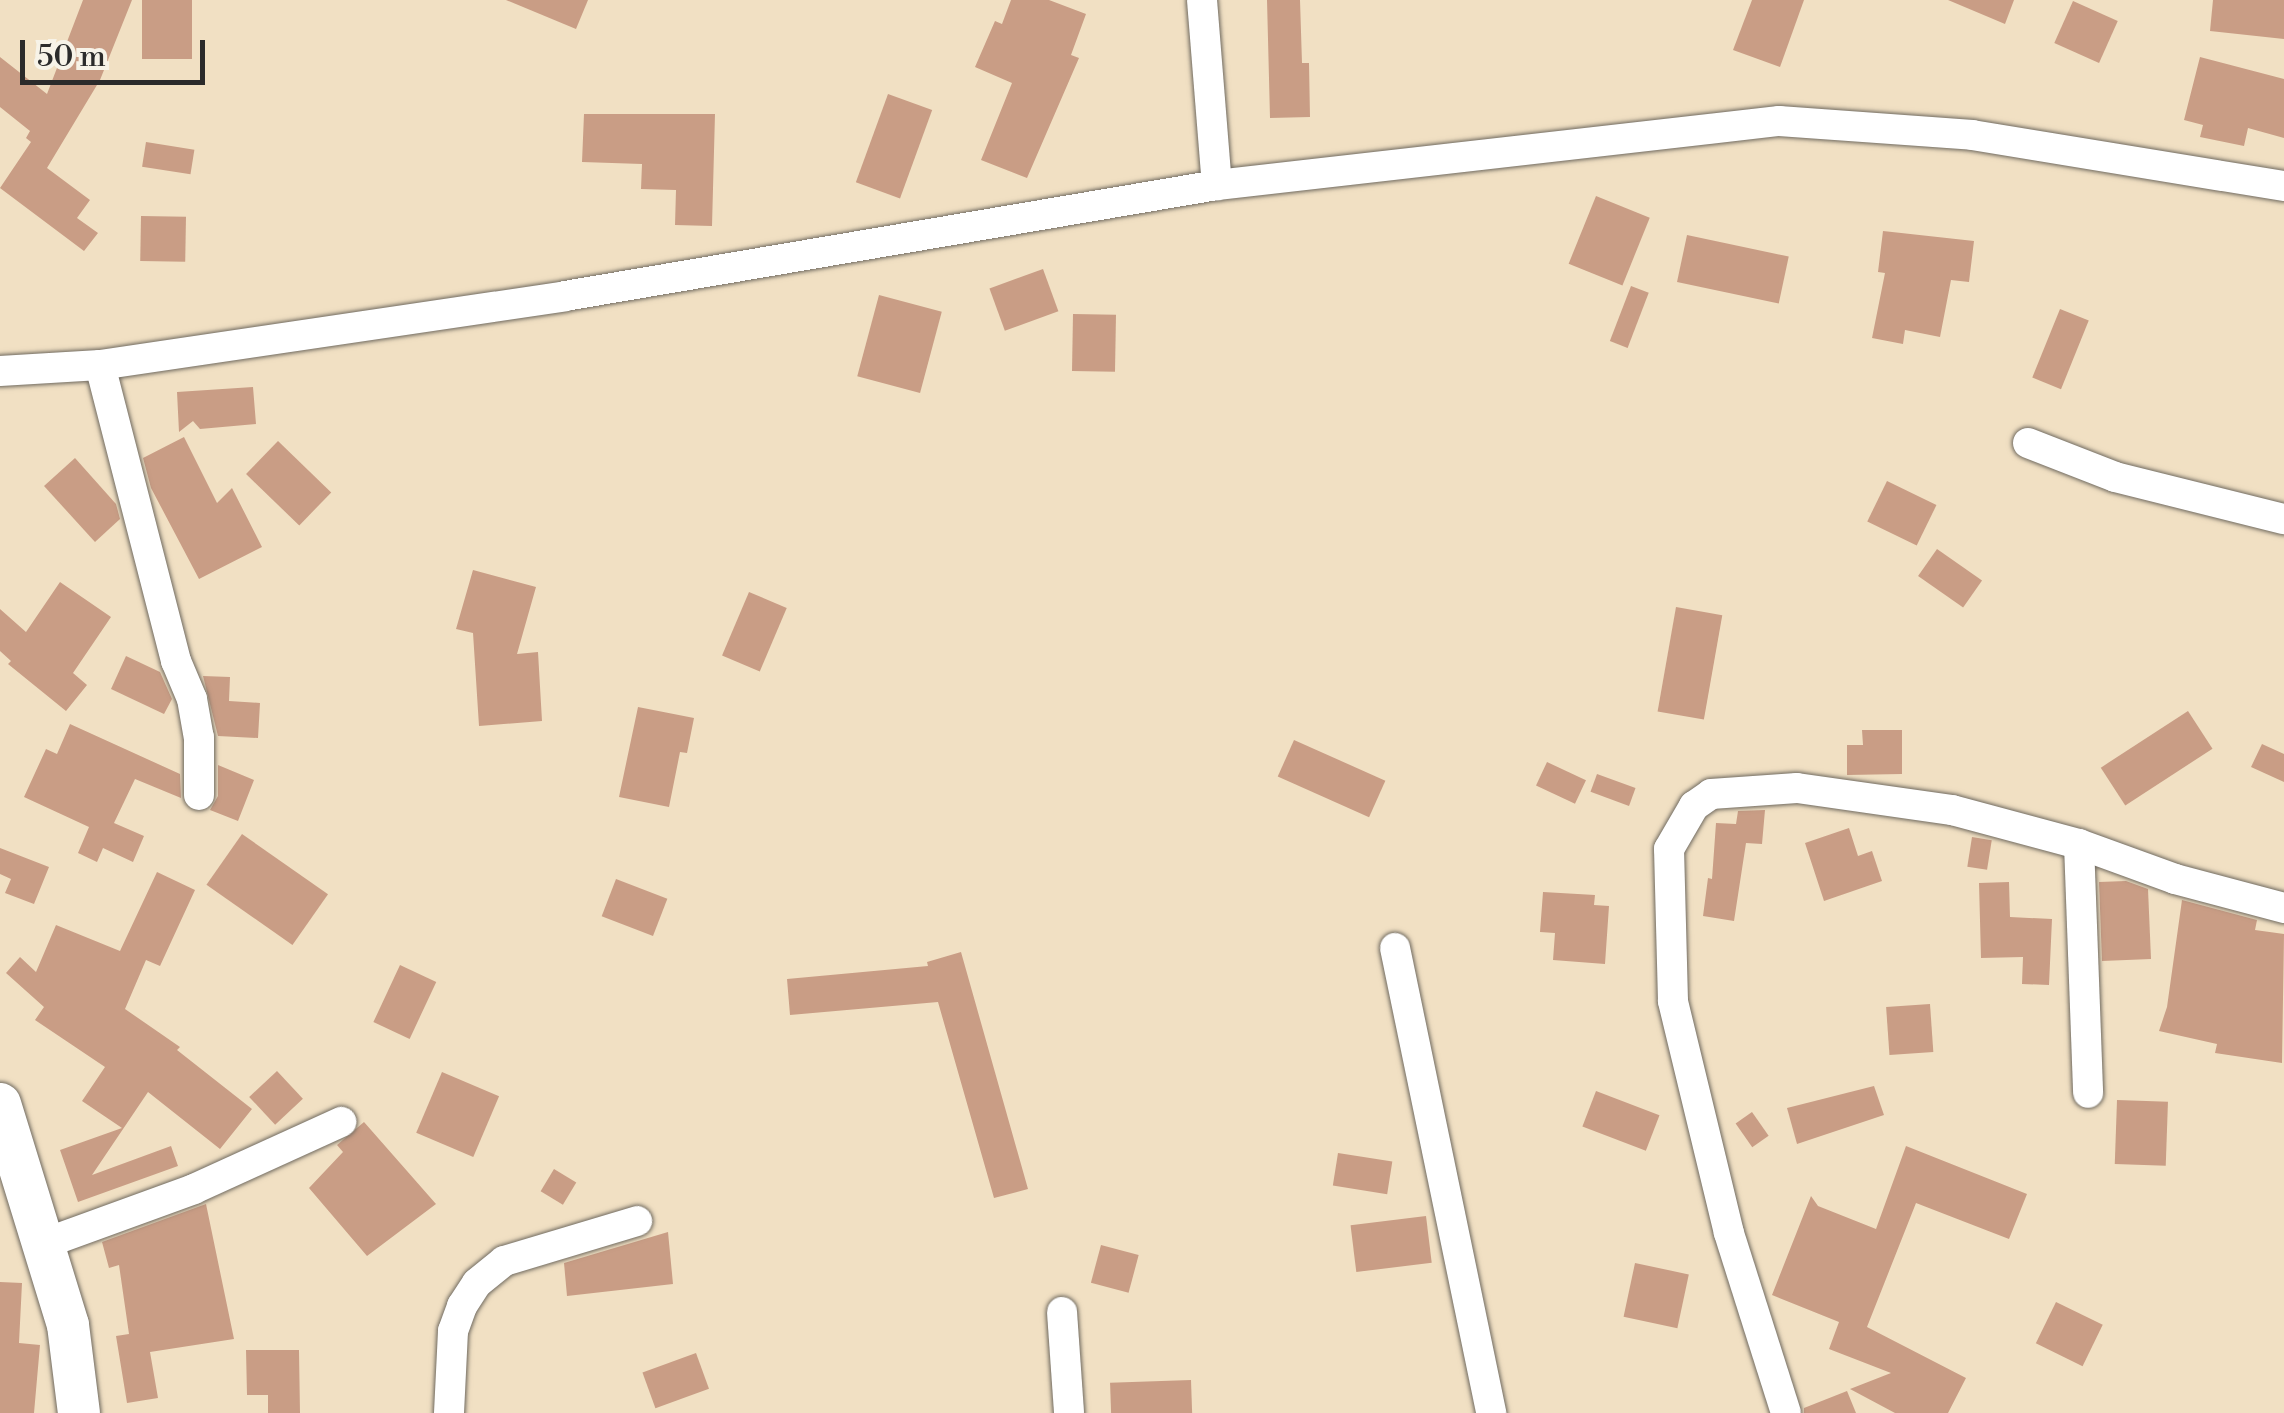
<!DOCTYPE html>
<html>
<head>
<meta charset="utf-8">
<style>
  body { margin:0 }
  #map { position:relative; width:2284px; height:1413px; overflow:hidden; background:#f1e0c3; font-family:"Libre Bodoni",serif }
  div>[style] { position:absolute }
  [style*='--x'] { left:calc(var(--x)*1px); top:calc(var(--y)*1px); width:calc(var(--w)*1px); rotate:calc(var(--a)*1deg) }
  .building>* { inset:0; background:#c99d85; transform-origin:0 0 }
  .roads { filter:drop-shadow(0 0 2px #706a60) drop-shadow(0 0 2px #706a60) }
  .street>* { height:30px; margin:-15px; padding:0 15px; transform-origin:15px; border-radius:15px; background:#fff }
  .secondary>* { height:42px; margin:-21px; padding:0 21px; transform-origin:21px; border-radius:21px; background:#fff }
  span { translate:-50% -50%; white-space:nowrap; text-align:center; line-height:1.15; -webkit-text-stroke:9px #f7f3e8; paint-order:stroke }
  .scale { position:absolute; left:20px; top:40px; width:185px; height:45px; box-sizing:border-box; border:5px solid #2b2b2b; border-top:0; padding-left:12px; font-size:30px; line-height:35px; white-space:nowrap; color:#2b2b2b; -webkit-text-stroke:8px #f7f3e8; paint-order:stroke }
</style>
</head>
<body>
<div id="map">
  <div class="building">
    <i style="clip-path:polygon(83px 0,132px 0,100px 80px,47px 168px,90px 200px,77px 218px,98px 233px,84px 251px,0 188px,31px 142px,26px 138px,30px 131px,0 107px,0 57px,47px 94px)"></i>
    <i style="left:142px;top:0;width:50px;height:59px"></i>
    <i style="clip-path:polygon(506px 0,588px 0,576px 29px)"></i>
    <i style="clip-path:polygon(1011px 0,1049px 0,1086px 14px,1071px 55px,1079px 58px,1027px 178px,981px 160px,1012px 83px,975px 67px,995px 21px,1002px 24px)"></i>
    <i style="clip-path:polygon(1267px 0,1300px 0,1302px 63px,1309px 63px,1310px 117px,1270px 118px)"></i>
    <i style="clip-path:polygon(1752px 0,1804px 0,1780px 67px,1733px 50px)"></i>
    <i style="clip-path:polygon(1948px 0,2014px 0,2005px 24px)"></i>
    <i style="clip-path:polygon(2213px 0,2284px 0,2284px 39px,2210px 31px)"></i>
    <i style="left:2073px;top:1px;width:49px;height:46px;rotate:24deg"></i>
    <i style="clip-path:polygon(2200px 57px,2284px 79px,2284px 138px,2248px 128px,2244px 146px,2200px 137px,2203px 125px,2184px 120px)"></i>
    <i style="left:888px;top:94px;width:47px;height:94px;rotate:20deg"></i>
    <i style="clip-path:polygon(584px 114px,715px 114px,712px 226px,675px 225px,676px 190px,641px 189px,642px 164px,582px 162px)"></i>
    <i style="left:146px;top:142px;width:49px;height:25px;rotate:9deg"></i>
    <i style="left:1596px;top:196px;width:58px;height:73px;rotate:22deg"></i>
    <i style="left:141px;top:216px;width:45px;height:45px;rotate:1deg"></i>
    <i style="clip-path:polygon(1883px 231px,1974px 241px,1969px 282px,1951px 280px,1940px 337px,1905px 330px,1903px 344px,1872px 338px,1885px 273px,1878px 272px)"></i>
    <i style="left:1687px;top:235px;width:104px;height:48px;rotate:12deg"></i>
    <i style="left:1043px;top:269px;width:45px;height:57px;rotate:70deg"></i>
    <i style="left:1631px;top:286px;width:19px;height:59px;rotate:21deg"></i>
    <i style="left:879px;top:295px;width:65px;height:84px;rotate:15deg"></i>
    <i style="left:2060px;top:309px;width:31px;height:74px;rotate:22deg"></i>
    <i style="left:1073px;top:314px;width:43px;height:57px;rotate:1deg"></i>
    <i style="clip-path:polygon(253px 387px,256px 424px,200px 429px,193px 421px,179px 432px,177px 392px)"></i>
    <i style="clip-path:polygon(184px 437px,217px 503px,232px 488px,262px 547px,199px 579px,151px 488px,143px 458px)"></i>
    <i style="left:278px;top:441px;width:74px;height:46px;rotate:44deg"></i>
    <i style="clip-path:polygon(75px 458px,116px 504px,120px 519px,95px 542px,44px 486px)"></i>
    <i style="left:1887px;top:481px;width:55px;height:45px;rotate:26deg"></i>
    <i style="left:1937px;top:549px;width:55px;height:33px;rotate:35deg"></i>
    <i style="clip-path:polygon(473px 570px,536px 587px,517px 654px,538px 652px,542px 721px,479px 726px,473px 633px,456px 629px)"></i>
    <i style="clip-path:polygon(60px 582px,111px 617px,73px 673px,87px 685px,66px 711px,8px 664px,11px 661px,0 651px,0 609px,26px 632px)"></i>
    <i style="left:749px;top:592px;width:41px;height:69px;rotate:23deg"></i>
    <i style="left:1676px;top:607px;width:47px;height:106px;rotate:10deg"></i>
    <i style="clip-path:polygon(126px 656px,160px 672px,172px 699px,164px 714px,111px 689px)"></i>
    <i style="clip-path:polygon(203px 676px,230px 677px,229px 701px,260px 703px,258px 738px,218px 736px)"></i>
    <i style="clip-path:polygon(638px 707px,694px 718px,687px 753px,680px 752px,669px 807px,619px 797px)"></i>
    <i style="left:2188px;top:711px;width:45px;height:104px;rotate:57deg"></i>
    <i style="clip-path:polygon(70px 724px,180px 774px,181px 798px,135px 779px,114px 823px,144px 836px,133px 862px,103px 848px,97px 862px,78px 853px,89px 827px,24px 797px,46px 749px,57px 754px)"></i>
    <i style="clip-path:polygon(1862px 730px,1902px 730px,1902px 774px,1847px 775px,1847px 745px,1863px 745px)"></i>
    <i style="left:1294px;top:740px;width:100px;height:40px;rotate:24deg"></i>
    <i style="clip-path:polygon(2262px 744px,2284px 754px,2284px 782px,2251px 767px)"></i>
    <i style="left:1547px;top:762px;width:43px;height:26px;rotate:25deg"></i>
    <i style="clip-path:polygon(218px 765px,254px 780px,238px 821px,210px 810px,218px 796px)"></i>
    <i style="left:1597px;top:774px;width:41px;height:19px;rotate:20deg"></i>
    <i style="clip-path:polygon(1765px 810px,1762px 844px,1746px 843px,1734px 921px,1703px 916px,1708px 878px,1712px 879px,1716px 823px,1736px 824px,1738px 811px)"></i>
    <i style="clip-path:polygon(1849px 828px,1858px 856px,1872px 851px,1882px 881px,1824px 901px,1805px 843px)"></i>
    <i style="left:242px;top:834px;width:105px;height:62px;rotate:35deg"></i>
    <i style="left:1972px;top:837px;width:20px;height:30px;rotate:9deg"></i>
    <i style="clip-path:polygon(0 848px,49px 867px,34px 904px,5px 893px,11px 879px,0 874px)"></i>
    <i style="clip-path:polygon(157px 872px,195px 890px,160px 966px,146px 960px,125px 1009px,180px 1047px,177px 1050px,252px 1109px,220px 1149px,148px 1092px,92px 1175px,171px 1146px,178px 1166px,78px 1202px,60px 1150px,122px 1128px,82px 1101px,105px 1067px,35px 1020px,44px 1007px,6px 973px,20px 957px,36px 972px,56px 925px,120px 951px)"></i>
    <i style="left:616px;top:879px;width:55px;height:40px;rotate:21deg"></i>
    <i style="clip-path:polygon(2126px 881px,2148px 889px,2151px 959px,2102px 961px,2099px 882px)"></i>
    <i style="clip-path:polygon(2009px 882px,2010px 917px,2052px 919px,2049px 985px,2022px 984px,2023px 957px,1981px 958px,1979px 883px)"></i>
    <i style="clip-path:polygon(1543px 892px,1595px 895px,1594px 905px,1609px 906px,1605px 964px,1553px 960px,1555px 933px,1540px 932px)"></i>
    <i style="clip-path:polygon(2182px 900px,2257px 920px,2255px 930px,2284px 934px,2282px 1063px,2215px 1053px,2217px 1044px,2159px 1031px,2167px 1007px)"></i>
    <i style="clip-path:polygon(961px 952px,1028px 1189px,994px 1198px,938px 1002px,790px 1015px,787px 979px,928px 966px,927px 962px)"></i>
    <i style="left:400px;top:965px;width:40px;height:63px;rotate:25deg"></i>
    <i style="left:1930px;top:1004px;width:48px;height:44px;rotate:86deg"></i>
    <i style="left:277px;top:1071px;width:38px;height:38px;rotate:47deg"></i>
    <i style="left:442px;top:1072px;width:62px;height:66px;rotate:23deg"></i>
    <i style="clip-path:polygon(1874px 1086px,1884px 1115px,1797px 1144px,1787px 1108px)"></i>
    <i style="left:1596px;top:1091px;width:68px;height:38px;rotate:21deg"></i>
    <i style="left:2117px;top:1100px;width:51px;height:64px;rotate:2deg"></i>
    <i style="left:1752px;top:1112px;width:29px;height:20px;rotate:55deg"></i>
    <i style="clip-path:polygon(364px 1122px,436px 1204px,367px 1256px,309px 1188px,343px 1152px,337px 1145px)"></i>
    <i style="clip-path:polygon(1906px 1146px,2027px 1194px,2009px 1239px,1916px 1203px,1867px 1327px,1966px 1378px,1948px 1413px,1895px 1413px,1850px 1389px,1891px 1373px,1829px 1349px,1839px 1322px,1772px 1295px,1811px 1196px,1818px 1206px,1876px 1229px)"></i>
    <i style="left:1338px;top:1153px;width:55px;height:33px;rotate:9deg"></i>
    <i style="left:554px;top:1169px;width:26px;height:26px;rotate:31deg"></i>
    <i style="clip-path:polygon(206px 1204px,234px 1339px,150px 1352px,158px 1398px,127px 1403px,116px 1336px,129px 1334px,119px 1265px,109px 1268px,102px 1242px)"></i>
    <i style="left:1426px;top:1216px;width:47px;height:76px;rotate:83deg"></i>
    <i style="clip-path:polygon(668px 1232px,673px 1284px,567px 1296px,564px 1263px)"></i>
    <i style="left:1101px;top:1245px;width:39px;height:39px;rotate:15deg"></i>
    <i style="left:1635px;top:1263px;width:55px;height:55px;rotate:12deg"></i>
    <i style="clip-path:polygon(0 1282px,22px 1283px,19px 1343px,40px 1345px,34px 1413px,0 1413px)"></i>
    <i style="left:2056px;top:1302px;width:52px;height:46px;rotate:26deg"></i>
    <i style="clip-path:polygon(246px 1350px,299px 1350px,300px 1413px,268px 1413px,268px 1395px,247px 1395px)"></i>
    <i style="left:696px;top:1353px;width:38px;height:57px;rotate:70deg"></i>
    <i style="left:1191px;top:1380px;width:33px;height:81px;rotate:88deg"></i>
    <i style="clip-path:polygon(1847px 1391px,1856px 1413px,1804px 1413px,1804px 1408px)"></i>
  </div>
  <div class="roads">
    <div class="street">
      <i style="--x:1202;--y:0;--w:186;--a:85.4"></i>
      <i style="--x:100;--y:365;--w:306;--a:75.6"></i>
      <i style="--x:176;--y:661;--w:41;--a:67.2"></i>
      <i style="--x:192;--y:699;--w:39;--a:80"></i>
      <i style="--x:199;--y:737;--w:58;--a:90"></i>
      <i style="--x:0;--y:371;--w:100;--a:-3.4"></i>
      <i style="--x:100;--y:365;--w:470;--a:-8.4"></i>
      <i style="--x:565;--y:296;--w:661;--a:-9.66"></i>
      <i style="--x:1217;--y:185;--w:566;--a:-6.5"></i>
      <i style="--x:1779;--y:121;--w:194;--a:4.1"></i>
      <i style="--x:1972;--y:135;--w:316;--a:9.3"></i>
      <i style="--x:2028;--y:443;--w:93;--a:21.3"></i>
      <i style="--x:2115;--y:477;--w:174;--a:14"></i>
      <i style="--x:2079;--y:844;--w:249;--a:87.9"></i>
      <i style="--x:1395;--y:948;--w:475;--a:78.3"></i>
      <i style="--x:43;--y:1244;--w:161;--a:-20"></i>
      <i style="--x:194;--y:1189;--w:162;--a:-24.5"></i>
      <i style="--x:1062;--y:1312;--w:101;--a:86"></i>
      <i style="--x:449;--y:1413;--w:82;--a:-87.2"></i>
      <i style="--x:453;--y:1331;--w:27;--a:-70"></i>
      <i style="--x:462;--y:1306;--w:27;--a:-57"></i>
      <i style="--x:477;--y:1283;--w:35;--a:-39"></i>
      <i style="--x:504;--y:1261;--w:139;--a:-16.7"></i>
      <i style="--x:1786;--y:1413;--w:189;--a:-107.6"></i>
      <i style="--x:1729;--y:1233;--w:239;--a:-103.6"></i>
      <i style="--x:1673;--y:1001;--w:152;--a:-91.5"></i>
      <i style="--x:1669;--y:849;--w:50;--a:-59.8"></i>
      <i style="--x:1694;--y:806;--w:21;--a:-35"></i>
      <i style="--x:1711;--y:794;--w:86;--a:-4"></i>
      <i style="--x:1797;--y:788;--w:157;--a:8.1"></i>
      <i style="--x:1952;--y:810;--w:131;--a:15"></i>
      <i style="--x:2079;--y:844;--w:102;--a:20"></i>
      <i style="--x:2175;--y:879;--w:113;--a:14.9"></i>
    </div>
    <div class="secondary">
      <i style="--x:0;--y:1104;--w:231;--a:72.9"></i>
      <i style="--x:68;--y:1325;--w:89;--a:82.9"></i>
    </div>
  </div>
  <div class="scale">50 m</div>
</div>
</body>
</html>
